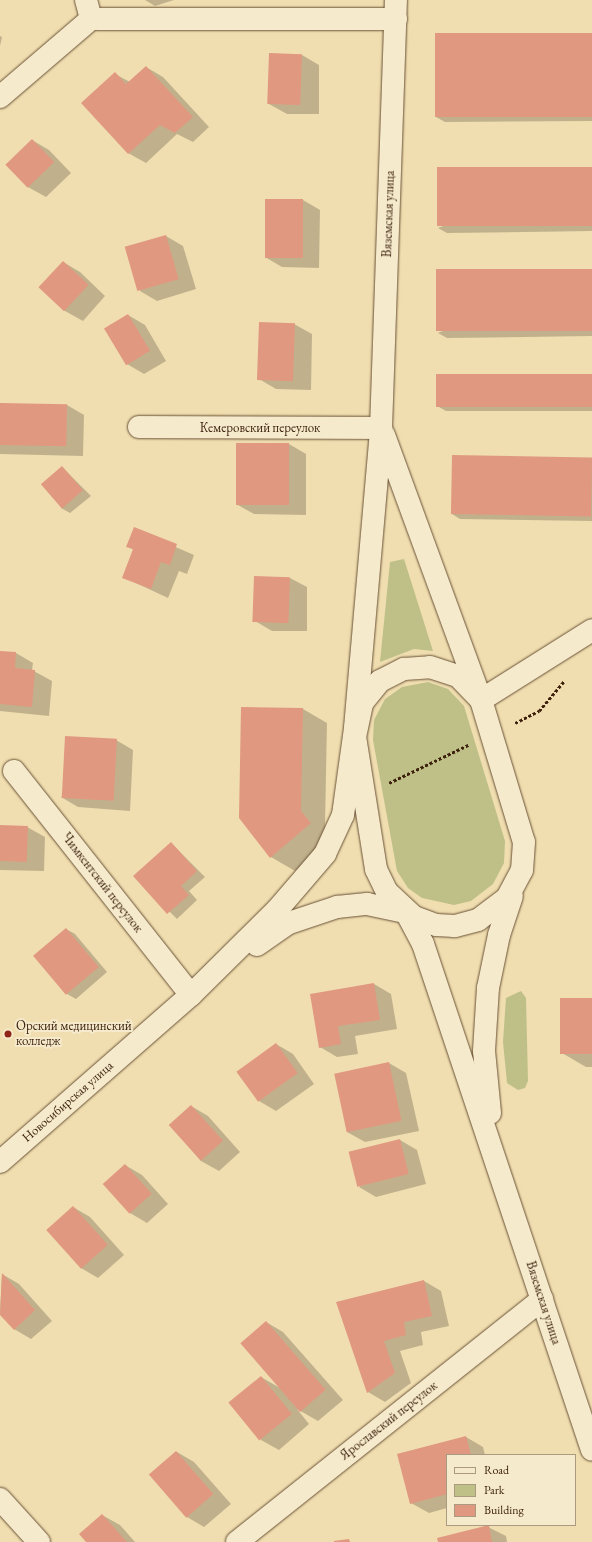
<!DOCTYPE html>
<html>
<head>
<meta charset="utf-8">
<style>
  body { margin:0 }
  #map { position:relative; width:592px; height:1542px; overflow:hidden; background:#f0deb0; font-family:"EB Garamond",serif }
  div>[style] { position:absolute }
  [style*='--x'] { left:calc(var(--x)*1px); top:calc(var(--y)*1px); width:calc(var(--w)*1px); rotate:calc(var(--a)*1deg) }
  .green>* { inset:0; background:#bec088 }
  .shadow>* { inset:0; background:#0003 }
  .building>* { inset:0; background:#e19880; transform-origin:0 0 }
  .path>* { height:2.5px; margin-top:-1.25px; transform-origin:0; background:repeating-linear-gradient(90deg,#3e220d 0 3px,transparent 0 5px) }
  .roads { filter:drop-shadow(0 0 1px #6a5136) drop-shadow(0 0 1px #6a5136) }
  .street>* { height:22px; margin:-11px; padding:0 11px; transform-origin:11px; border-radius:11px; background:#f5eacc }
  .secondary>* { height:22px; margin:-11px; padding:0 11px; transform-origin:11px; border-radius:11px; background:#f5eacc }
  .dots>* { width:11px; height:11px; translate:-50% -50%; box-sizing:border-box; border:2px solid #f5eacc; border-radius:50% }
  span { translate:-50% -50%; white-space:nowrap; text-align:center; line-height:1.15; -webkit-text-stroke:4px #f5eacc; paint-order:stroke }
  .street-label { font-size:13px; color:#3e220d }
  .poi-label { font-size:13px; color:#3e220d }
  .left { translate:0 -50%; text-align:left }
  .legend { position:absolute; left:446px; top:1454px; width:130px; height:72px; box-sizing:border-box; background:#f5eacc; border:1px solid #ac9a80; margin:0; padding:5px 7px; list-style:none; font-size:12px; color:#3e220d }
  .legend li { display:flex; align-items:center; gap:8px; height:20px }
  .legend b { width:20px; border:1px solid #ac9a80 }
</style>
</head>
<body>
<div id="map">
  <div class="green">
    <i style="clip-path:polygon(404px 559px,433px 651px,414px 649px,380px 662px,390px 562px)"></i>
    <i style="clip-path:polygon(428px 682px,448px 689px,464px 706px,505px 841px,504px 863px,493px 884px,471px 901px,454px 905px,422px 898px,408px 888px,397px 871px,373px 740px,374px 720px,385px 699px,402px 687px)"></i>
    <i style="clip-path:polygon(521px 991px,526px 998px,528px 1081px,525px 1088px,518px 1090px,507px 1083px,503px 1042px,506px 998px)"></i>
  </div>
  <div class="shadow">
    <i style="clip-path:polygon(145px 0,174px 0,155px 6px)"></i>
    <i style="clip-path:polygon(592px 34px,592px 121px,445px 122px,436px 117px)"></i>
    <i style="clip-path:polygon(0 36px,2px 37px,0 46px)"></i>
    <i style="clip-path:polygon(270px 54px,302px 55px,319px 65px,319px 114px,287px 114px,269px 104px)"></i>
    <i style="clip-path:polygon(146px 67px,163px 77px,209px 127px,193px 142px,177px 134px,146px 163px,128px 153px,115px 74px,130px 82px)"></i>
    <i style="clip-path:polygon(32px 140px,49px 150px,71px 173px,46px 197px,28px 187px)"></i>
    <i style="clip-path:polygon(592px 168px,592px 231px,447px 233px,438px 228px)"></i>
    <i style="clip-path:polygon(303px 200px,320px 210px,319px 268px,282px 267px,265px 257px)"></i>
    <i style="clip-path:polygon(166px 236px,183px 246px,196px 289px,157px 301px,140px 291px)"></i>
    <i style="clip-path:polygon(63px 262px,80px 272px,105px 296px,83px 321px,65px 311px)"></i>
    <i style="clip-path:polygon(592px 270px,592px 336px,447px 338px,438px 333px)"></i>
    <i style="clip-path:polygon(128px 315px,145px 325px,166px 361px,144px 374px,127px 364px)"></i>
    <i style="clip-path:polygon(294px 324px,312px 334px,311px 390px,276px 389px,259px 379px)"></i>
    <i style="clip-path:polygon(592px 375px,592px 411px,446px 411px,437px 406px)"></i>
    <i style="clip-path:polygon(0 404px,67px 405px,84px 415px,83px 456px,0 454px)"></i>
    <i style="clip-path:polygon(289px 444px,306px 454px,306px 515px,254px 514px,236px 504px)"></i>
    <i style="clip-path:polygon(592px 458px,592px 521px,460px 519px,452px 514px)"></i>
    <i style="clip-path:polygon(62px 467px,91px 496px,70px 513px,61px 508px)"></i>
    <i style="clip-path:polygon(134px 529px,194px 555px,187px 574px,179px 571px,168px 598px,123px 577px,134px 550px,127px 546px)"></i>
    <i style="clip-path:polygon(290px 578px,307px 587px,307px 631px,272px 631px,255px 621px)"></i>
    <i style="clip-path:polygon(0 652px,16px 653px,33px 663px,32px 670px,52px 681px,49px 716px,0 711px)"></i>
    <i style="clip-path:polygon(242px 708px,303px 709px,327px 723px,325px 826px,335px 837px,295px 871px,271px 857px,240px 817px)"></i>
    <i style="clip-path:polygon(116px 740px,133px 750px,130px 811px,78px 807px,61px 797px)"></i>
    <i style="clip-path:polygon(0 826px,27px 827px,45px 837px,44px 871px,0 870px)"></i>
    <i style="clip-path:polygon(171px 843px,205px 877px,189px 891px,197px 900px,177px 919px,134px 876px)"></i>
    <i style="clip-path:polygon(66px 929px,75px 934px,107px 972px,76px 999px,67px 994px,35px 956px)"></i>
    <i style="clip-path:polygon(374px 984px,391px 994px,397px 1029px,355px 1036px,358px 1054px,337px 1057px,320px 1047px,312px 995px)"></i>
    <i style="clip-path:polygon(592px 999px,592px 1067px,586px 1067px,562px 1053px)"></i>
    <i style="clip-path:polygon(276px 1044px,293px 1054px,314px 1084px,276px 1111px,259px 1101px)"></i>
    <i style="clip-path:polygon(389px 1063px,406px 1073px,419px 1131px,365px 1142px,347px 1132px)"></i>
    <i style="clip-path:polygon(191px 1106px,208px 1116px,240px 1152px,219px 1171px,201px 1161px,170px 1125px)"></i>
    <i style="clip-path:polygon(400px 1140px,417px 1150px,426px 1184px,376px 1197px,359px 1187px)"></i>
    <i style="clip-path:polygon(125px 1165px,142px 1175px,168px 1204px,147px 1223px,130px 1213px)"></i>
    <i style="clip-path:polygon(73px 1207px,90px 1217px,124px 1255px,98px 1278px,81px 1268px)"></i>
    <i style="clip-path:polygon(2px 1274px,19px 1284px,52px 1321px,31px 1339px,14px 1329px,0 1313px)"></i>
    <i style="clip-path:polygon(424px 1281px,441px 1291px,449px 1326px,421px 1332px,423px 1345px,400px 1351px,411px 1383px,385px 1402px,368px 1392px,338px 1303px)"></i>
    <i style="clip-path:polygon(266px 1322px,283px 1332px,343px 1400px,318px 1421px,297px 1409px,309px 1424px,279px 1450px,261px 1440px,261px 1377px,280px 1388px)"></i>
    <i style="clip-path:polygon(466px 1437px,483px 1447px,485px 1455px,447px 1455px,447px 1508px,429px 1513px,411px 1503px,398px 1454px)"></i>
    <i style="clip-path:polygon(177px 1452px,194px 1462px,231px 1504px,204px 1527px,187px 1517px)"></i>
    <i style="clip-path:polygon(102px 1515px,120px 1525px,135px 1542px,87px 1542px)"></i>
    <i style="clip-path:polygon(488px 1527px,506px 1536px,507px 1542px,439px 1542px)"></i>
  </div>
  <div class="building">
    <i style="left:592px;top:33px;width:84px;height:157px;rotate:90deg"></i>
    <i style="left:269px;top:53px;width:33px;height:51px;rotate:2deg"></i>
    <i style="clip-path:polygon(146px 66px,193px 117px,175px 133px,160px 125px,128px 154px,81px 103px,115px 72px,126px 84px)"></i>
    <i style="left:32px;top:139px;width:32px;height:37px;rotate:46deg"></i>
    <i style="left:592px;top:167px;width:59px;height:155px;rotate:90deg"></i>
    <i style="left:265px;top:199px;width:38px;height:59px"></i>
    <i style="left:166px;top:235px;width:46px;height:43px;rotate:74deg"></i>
    <i style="left:63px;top:261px;width:35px;height:36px;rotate:43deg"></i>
    <i style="left:592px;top:269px;width:62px;height:156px;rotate:90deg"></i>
    <i style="left:128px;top:314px;width:43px;height:28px;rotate:59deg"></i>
    <i style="left:259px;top:322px;width:36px;height:58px;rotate:2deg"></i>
    <i style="left:436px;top:374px;width:156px;height:33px"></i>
    <i style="left:0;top:403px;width:67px;height:42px;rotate:1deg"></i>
    <i style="left:236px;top:443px;width:53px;height:62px"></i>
    <i style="left:452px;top:455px;width:140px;height:59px;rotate:1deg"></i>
    <i style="left:62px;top:466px;width:32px;height:28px;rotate:49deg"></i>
    <i style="clip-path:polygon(134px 527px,177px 544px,170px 565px,161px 562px,151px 589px,122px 578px,133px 549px,126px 547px)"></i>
    <i style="left:254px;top:576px;width:36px;height:46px;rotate:2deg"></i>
    <i style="clip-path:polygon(0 651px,16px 652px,15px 668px,35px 670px,32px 707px,0 704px)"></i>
    <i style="clip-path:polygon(241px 707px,303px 708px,301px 811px,311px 823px,270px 858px,239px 818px)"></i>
    <i style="left:65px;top:736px;width:52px;height:62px;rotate:3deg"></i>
    <i style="left:0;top:825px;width:28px;height:36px;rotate:2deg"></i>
    <i style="clip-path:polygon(171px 842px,197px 871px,181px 886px,189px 895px,167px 914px,133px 876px)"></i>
    <i style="left:66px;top:928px;width:51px;height:43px;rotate:50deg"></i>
    <i style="clip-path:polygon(374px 983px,380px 1020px,338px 1026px,341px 1044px,319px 1048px,310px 994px)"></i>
    <i style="left:560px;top:998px;width:32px;height:56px"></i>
    <i style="left:276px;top:1043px;width:37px;height:49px;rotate:54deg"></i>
    <i style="left:389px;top:1062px;width:60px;height:56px;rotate:78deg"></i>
    <i style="left:191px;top:1105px;width:48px;height:30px;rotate:48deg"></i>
    <i style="left:400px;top:1139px;width:36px;height:53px;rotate:76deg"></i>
    <i style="left:125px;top:1164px;width:40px;height:30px;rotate:48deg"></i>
    <i style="left:73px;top:1206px;width:52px;height:36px;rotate:48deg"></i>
    <i style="clip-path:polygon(2px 1273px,35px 1310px,14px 1330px,0 1315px)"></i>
    <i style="clip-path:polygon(424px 1280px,432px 1316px,404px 1322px,406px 1335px,384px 1341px,395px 1373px,367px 1393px,336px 1302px)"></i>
    <i style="left:266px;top:1321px;width:91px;height:34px;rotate:49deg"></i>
    <i style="left:261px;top:1376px;width:49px;height:42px;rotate:51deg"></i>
    <i style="clip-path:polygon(466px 1436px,471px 1455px,447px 1455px,447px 1494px,410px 1504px,397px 1454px)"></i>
    <i style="left:176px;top:1451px;width:57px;height:36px;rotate:49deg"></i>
    <i style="clip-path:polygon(102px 1514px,127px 1542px,86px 1542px,79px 1534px)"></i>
    <i style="clip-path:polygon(489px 1525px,492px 1542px,438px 1542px,437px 1538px)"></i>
    <i style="clip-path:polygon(349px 1539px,350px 1542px,334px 1542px,334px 1541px)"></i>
  </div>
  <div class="path">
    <i style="--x:515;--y:723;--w:27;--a:-27"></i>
    <i style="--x:539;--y:711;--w:39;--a:-50"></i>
    <i style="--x:389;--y:783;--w:88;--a:-25.7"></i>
  </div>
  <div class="roads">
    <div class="street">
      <i style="--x:86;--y:0;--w:20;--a:75"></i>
      <i style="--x:91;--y:19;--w:305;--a:0"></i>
      <i style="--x:0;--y:97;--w:120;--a:-40.6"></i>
      <i style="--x:139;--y:427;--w:242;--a:0.2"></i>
      <i style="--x:14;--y:771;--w:285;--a:51.7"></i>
      <i style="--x:0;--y:1499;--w:58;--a:47.8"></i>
      <i style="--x:237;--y:1542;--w:390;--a:-38.5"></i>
    </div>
    <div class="secondary">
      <i style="--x:384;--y:435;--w:282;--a:69.9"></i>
      <i style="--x:481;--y:700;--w:131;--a:-32.2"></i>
      <i style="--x:430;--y:667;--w:29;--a:18"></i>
      <i style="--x:458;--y:676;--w:33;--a:46"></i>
      <i style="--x:481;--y:700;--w:148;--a:73.2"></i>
      <i style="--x:524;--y:842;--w:28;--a:94"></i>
      <i style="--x:522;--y:870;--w:32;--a:118"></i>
      <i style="--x:507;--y:898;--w:36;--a:143"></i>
      <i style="--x:478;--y:920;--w:24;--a:165"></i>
      <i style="--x:455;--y:926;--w:19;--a:-177"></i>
      <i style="--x:436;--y:925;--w:23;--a:-160"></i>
      <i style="--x:414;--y:917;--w:37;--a:-137"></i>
      <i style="--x:387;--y:892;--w:25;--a:-116"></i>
      <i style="--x:376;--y:869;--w:134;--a:-99"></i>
      <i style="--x:355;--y:737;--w:35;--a:-78"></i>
      <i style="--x:362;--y:703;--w:28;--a:-51"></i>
      <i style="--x:380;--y:681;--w:27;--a:-27"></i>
      <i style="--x:404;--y:669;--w:26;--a:-4"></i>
      <i style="--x:257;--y:945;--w:39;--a:-35"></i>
      <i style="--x:289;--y:923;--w:51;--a:-18.4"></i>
      <i style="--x:337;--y:907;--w:30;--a:-6"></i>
      <i style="--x:367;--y:904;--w:40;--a:12"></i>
      <i style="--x:406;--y:912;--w:36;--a:62"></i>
      <i style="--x:423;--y:944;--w:533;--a:71.53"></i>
      <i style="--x:490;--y:1113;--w:62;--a:-95.5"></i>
      <i style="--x:484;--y:1051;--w:63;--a:-86.4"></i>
      <i style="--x:488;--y:988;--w:54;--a:-78.3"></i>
      <i style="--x:499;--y:935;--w:41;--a:-71.6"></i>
      <i style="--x:0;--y:1162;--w:254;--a:-41.2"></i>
      <i style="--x:191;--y:995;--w:121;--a:-44.7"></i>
      <i style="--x:277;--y:910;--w:74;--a:-49.4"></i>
      <i style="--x:325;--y:854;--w:43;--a:-65.2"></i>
      <i style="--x:343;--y:815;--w:88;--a:-82.1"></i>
      <i style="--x:355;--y:728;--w:301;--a:-85"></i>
      <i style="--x:381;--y:428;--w:428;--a:-88"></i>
    </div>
  </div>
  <div class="dots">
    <i style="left:8px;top:1034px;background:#8f2418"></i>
  </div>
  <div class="street-label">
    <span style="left:389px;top:214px;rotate:-88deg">Вяземская улица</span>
    <span style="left:260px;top:428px">Кемеровский переулок</span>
    <span style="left:102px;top:883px;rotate:52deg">Чимкентский переулок</span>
    <span style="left:68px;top:1102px;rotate:-41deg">Новосибирская улица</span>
    <span style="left:543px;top:1303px;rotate:72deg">Вяземская улица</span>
    <span style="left:389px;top:1421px;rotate:-38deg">Ярославский переулок</span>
  </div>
  <div class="poi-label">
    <span class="left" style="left:16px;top:1034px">Орский медицинский<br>колледж</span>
  </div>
  <ul class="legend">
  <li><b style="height:5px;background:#f5eacc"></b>Road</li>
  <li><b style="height:11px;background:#bec088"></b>Park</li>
  <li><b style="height:11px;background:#e19880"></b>Building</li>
  </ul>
</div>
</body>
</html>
